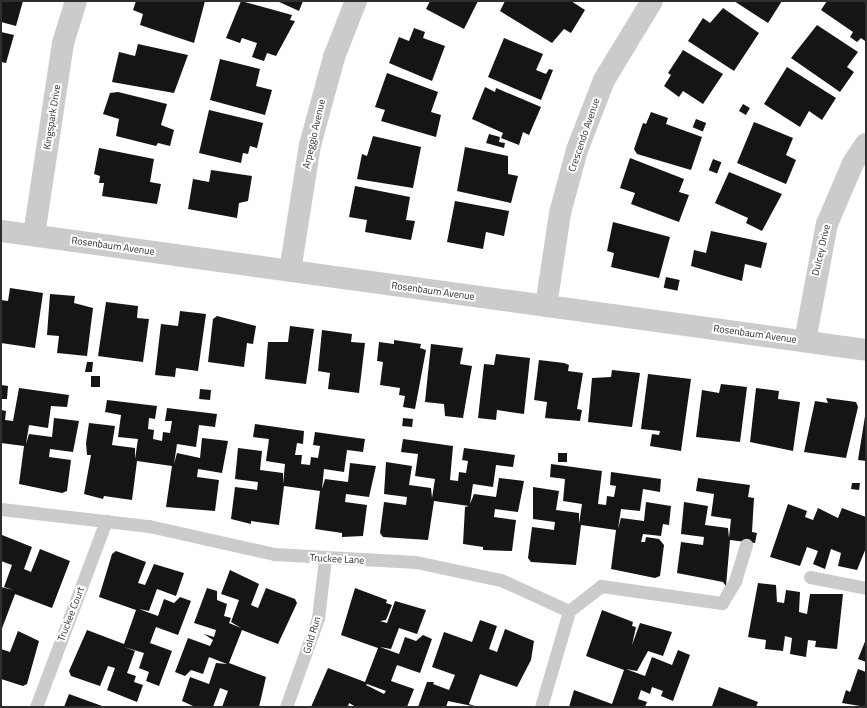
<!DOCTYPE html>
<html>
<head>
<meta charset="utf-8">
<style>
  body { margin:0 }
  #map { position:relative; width:867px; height:708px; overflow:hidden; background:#fff; font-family:"Titillium Web",sans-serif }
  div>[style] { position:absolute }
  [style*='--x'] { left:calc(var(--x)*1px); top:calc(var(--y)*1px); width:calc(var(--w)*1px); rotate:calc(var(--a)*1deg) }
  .building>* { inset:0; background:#151515; transform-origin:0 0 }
  .lane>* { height:13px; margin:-6.5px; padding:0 6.5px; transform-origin:6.5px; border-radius:6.5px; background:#cbcbcb }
  .street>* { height:22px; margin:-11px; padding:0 11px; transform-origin:11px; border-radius:11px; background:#cbcbcb }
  span { translate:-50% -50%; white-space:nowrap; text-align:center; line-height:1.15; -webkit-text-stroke:4px #fff; paint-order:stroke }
  .street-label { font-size:10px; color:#2e2e2e }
  .frame { position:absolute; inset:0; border:2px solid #2e2e2e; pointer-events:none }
</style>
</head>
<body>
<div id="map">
  <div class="building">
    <i style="clip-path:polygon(1px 1px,23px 1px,16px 26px,1px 22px)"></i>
    <i style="clip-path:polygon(136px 1px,205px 1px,194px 43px,140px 25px,143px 14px,133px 10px)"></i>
    <i style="clip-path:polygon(241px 1px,292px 15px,290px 20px,295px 21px,276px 56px,267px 53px,264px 61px,252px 57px,257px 43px,242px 38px,240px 43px,226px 38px)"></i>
    <i style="clip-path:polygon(277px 1px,303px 1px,299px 11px)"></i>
    <i style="clip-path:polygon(430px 1px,478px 1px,464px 29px,426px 9px)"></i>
    <i style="clip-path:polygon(505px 1px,571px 1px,585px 10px,571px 33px,564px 29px,552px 43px,500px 11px)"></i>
    <i style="clip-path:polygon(734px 1px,782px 1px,768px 23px)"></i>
    <i style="clip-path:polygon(827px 1px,866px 1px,865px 41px,861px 38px,857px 42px,850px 37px,853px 32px,821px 10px)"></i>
    <i style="clip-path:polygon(723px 8px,759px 33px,734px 71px,688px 41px,703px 18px,710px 23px)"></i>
    <i style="clip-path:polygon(817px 25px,858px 52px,847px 67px,854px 72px,840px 92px,791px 58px)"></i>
    <i style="clip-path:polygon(414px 28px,425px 32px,423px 38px,445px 46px,432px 81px,389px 63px,399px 37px,409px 41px)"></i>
    <i style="clip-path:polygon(1px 32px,14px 35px,6px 63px,1px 62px)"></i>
    <i style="clip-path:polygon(504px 38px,543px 54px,536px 70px,546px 74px,549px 69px,553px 70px,541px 100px,488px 77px)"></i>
    <i style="clip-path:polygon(138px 44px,188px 55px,174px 93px,112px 82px,119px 52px,135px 56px)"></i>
    <i style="clip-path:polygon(683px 50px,723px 74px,703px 104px,683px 91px,679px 97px,664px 86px,671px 75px,668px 73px)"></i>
    <i style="clip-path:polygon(220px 59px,260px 69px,256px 86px,272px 90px,265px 115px,210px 100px)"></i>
    <i style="clip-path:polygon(787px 67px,836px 98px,822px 120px,809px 111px,800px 127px,764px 104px)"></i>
    <i style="clip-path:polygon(387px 73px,438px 92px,431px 112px,441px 115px,436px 137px,381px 121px,385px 110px,375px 107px)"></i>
    <i style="clip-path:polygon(485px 87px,495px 92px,496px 88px,541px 107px,529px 135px,523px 132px,519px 145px,501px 138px,503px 133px,472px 119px)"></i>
    <i style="clip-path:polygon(118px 92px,167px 104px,161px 125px,174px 130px,170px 146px,158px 143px,156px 146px,116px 136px,119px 119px,103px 114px,110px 93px)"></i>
    <i style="left:743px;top:104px;width:8px;height:8px;rotate:30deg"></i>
    <i style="clip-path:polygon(209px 110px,263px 123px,257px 148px,250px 146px,248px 154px,243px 153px,241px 163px,199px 153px)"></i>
    <i style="clip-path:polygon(651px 112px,668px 118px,666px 124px,702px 137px,691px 170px,637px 154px,634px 149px,643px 123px,646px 124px)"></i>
    <i style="left:696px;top:119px;width:11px;height:9px;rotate:22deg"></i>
    <i style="clip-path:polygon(754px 122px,793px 138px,786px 155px,796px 160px,786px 184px,737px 163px)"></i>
    <i style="clip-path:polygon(489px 134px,500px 137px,499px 142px,505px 143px,504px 148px,486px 143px)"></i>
    <i style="clip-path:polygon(373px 136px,421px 147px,413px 188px,357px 179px,362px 154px,367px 156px)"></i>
    <i style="clip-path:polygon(465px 147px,508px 156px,508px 174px,518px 176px,511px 203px,457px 191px)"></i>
    <i style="clip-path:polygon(99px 148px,154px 159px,150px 182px,161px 184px,157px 204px,102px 196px,104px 183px,99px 183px,100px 176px,94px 174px)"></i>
    <i style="clip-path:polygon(630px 158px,684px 179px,679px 192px,689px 195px,679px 222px,631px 204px,635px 193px,620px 188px)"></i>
    <i style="left:713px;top:159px;width:9px;height:12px;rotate:21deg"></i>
    <i style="clip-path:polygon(211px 170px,252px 176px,248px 201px,239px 203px,237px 218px,188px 209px,193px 179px,209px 182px)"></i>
    <i style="clip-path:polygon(729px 172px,782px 194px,762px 231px,746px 223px,748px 218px,715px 203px)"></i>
    <i style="clip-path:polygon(355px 186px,410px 197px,406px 220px,415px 221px,411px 240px,365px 232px,367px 220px,349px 217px)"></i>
    <i style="clip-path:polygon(455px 201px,509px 211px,504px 236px,486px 232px,483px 249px,447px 242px)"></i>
    <i style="clip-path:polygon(613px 222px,670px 237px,659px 278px,611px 267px,614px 253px,607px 251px)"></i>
    <i style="clip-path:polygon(711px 231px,767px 243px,761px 268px,745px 264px,742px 281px,691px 266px,694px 250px,706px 253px)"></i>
    <i style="left:666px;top:277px;width:14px;height:11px;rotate:12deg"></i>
    <i style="clip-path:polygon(10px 288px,43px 293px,35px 348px,1px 343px,1px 300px,8px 301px)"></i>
    <i style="clip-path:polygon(50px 294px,75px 296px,74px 303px,93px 308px,87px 356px,57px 353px,59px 336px,47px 335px)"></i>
    <i style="clip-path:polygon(106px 302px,138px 306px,137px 318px,149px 319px,143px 362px,98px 356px)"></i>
    <i style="clip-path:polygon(180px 311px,206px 314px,198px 371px,176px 368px,175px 377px,155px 375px,161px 324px,178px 326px)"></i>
    <i style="clip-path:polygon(217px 316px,256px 326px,253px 344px,247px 343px,244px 367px,208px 362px,213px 319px)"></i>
    <i style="clip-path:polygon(290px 326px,314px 329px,306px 384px,265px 379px,268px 342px,288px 342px)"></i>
    <i style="clip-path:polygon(322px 330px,352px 334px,351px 342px,365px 343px,359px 393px,328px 389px,330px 373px,318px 371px)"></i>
    <i style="clip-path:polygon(394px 340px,421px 344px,420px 348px,426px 350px,415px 409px,403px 407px,405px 396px,399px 395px,400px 388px,380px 385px,383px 362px,377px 361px,379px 342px,394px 344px)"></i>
    <i style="clip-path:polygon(431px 344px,463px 348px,460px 364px,472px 366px,463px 418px,445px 416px,444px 404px,425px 402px)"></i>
    <i style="clip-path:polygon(496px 354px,530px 358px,524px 414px,497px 410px,496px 420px,478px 418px,484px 364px,494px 365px)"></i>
    <i style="clip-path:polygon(539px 360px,564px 363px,569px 365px,568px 371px,583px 373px,577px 409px,582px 410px,580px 421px,545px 418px,547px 402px,534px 400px)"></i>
    <i style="clip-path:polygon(87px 362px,93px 362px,92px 372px,85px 372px)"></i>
    <i style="clip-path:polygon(612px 370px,640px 373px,632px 427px,588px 422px,592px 378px,611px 377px)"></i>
    <i style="clip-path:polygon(648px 374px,691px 379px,681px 451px,650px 446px,652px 434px,659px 435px,660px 431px,641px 429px)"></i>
    <i style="left:91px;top:376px;width:9px;height:11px"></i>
    <i style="clip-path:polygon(721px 384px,747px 387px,740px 442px,696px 437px,702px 390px,719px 393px)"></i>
    <i style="clip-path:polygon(1px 385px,8px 386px,7px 399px,1px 399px)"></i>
    <i style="clip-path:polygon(19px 388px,69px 395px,67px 407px,51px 406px,48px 428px,29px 425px,26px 444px,29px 434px,52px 437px,54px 418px,79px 421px,73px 452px,50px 449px,49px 457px,71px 460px,67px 491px,62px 493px,19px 484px,24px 446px,1px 443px,1px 410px,6px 411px,5px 420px,13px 421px)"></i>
    <i style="clip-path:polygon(756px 388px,779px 391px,778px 399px,800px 402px,793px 451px,750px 442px)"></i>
    <i style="left:200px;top:389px;width:11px;height:10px;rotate:5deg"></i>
    <i style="clip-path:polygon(826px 398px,856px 402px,858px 407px,846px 458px,804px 452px,815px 401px,828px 403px)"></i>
    <i style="clip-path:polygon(107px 400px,157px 406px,155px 419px,149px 418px,148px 429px,154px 430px,153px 439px,162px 441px,163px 432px,170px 433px,172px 421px,165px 421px,167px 408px,217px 414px,215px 427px,199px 425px,196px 447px,177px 444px,174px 464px,177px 453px,200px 458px,202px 438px,228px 441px,222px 473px,198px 469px,197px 477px,219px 480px,215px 511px,166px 507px,172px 466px,137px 461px,132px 500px,104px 496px,103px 499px,84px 494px,91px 455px,87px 455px,86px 443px,89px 423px,115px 426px,112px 445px,135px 448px,135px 459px,138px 439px,118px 437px,121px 415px,105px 412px)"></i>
    <i style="clip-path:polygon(866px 410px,866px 461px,858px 460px)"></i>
    <i style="left:403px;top:418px;width:10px;height:8px;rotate:6deg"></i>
    <i style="clip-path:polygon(255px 424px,304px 431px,303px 444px,297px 443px,295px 455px,302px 455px,301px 464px,310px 465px,311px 457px,318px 458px,320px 446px,313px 445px,315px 432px,365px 439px,363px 452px,347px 450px,344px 472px,324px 469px,322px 489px,325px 479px,348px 482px,350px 463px,376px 466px,369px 497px,346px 494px,345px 502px,367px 505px,363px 536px,342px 537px,342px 533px,315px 529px,320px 491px,284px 486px,279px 525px,251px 521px,251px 524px,231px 519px,235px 487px,257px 490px,258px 482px,235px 479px,238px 448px,262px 451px,260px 470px,283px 473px,283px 484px,285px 464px,266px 461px,269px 439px,253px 437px)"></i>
    <i style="clip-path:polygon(403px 439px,453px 446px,450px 480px,458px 481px,459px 472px,466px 473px,468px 461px,462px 460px,464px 448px,515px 455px,513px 467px,496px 465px,493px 487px,473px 484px,470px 504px,474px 494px,496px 497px,499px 478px,524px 481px,518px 512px,495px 509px,494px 517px,516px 520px,512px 551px,483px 550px,483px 547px,463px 544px,465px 507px,469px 506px,434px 501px,428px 540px,383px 537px,380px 533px,384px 502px,406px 505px,407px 497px,384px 494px,386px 462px,412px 466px,409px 485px,431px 488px,432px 498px,435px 479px,415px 476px,418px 454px,401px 452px)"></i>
    <i style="left:558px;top:453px;width:9px;height:9px"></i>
    <i style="clip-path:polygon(551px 464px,602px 471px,598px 504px,606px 505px,607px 496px,614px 497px,616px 486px,610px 485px,611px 472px,661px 479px,660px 492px,643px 489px,640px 511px,621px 509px,618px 529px,621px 518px,644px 521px,646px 502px,671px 506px,669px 525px,663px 524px,661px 536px,643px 534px,641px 542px,645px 542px,646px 537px,659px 539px,664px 545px,660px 576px,655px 578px,611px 569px,616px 530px,581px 525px,576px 565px,531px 562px,528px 558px,532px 527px,554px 530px,555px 522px,533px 519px,533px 487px,559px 491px,556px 510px,579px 513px,579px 524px,582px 504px,563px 501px,565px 479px,550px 477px)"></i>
    <i style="clip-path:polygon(698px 478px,750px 485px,748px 497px,754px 498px,752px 532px,757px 533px,755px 543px,730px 540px,726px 586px,723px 582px,677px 573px,681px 542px,703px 545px,704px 537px,681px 534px,684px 502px,708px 506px,705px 525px,728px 528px,729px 538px,731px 519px,711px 516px,714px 494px,696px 491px)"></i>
    <i style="clip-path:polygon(852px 483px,860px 483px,859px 490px,851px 489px)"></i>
    <i style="clip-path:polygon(788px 504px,807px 511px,805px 517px,813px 520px,818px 508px,838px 518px,842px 508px,866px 517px,866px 548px,857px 570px,838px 566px,841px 553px,831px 549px,825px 569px,813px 564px,818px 551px,807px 547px,800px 566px,770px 557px)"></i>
    <i style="clip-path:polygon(2px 535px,32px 547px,24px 569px,31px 572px,40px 549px,70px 561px,52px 608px,15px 594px,1px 631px,1px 587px,14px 590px,4px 587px,12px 565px,1px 561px)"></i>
    <i style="clip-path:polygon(116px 551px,146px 562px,138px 583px,145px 585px,154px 564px,184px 573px,176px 596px,157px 589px,149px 611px,139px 609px,158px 616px,164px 599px,174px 603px,180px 597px,191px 601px,178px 635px,156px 627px,150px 643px,172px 651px,159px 686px,146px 681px,149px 672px,139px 668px,144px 653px,124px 647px,135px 651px,127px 673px,136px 676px,134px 682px,143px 685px,137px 702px,107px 690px,115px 668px,108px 666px,100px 686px,71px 676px,69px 671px,87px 630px,124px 644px,136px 610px,99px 597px,112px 554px)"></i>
    <i style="clip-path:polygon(230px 570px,259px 584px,251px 605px,258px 608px,266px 588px,295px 599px,297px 603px,278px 644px,242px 630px,229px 663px,266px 677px,259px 707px,222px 707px,228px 691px,220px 688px,213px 707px,193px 706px,182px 701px,190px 677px,209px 684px,216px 663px,227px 664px,209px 657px,203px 674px,191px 670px,185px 676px,175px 672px,188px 638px,210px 646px,213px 640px,204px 634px,214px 637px,216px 630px,194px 623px,207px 588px,217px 591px,217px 600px,227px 604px,224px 616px,231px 618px,229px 623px,241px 628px,231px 622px,239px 600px,221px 594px)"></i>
    <i style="clip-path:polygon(758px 583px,776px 585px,777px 602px,784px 603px,783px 610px,786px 590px,800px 592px,799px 612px,807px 614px,810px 594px,843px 594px,837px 649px,815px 647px,816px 641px,808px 640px,806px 657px,790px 654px,792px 638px,785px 636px,783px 651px,765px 649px,766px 640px,748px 637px)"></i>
    <i style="clip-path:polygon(evenodd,355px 588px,387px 600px,386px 603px,392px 605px,386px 620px,380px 621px,387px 623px,395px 601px,426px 610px,417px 634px,399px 628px,391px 649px,380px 647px,399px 654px,405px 637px,416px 641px,423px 635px,432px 639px,420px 673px,397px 665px,391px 681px,414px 689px,407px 707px,356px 707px,349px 703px,348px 707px,311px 707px,328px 668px,365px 682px,378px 648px,341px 635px,355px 588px,367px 684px,386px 691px,384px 694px,366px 685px,367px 684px)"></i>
    <i style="clip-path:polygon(602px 610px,633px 622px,632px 626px,636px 627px,632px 645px,640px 623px,672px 632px,663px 656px,648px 651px,637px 671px,626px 669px,645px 676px,652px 657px,672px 665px,678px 650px,690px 655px,673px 701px,661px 696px,663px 691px,652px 687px,650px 694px,641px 690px,638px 699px,647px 702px,645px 707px,569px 707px,574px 690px,612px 704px,624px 670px,586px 656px)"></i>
    <i style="clip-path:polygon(480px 620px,497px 626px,489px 649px,497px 652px,505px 629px,534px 641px,531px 660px,517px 687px,480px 674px,469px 704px,477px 707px,448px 701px,446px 707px,418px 707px,427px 682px,434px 682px,433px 684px,449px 690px,455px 675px,432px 667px,444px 632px,472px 642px)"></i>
    <i style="clip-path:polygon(18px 631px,39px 641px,27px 684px,23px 686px,1px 679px,1px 649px,10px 652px)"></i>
    <i style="clip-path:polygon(866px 639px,866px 662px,858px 659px)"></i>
    <i style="clip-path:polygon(858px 669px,866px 672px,866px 707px,842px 703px,846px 690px,850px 692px)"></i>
    <i style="clip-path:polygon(719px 687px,758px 702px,756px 707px,712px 706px)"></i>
    <i style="clip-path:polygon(69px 694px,102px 706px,101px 707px,64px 707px)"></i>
  </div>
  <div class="lane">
    <i style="--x:1;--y:509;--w:149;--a:6.6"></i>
    <i style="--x:149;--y:526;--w:128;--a:12.6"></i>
    <i style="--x:274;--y:554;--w:142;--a:3.2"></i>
    <i style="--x:416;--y:562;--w:87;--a:12"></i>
    <i style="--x:501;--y:580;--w:75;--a:24.5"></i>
    <i style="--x:810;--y:577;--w:57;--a:11.1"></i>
    <i style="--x:569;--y:611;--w:41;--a:-38"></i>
    <i style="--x:601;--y:586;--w:122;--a:8"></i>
    <i style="--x:722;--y:603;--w:26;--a:-59"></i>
    <i style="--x:735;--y:581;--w:38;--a:-73"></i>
    <i style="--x:36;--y:707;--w:199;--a:-69.4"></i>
    <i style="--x:286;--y:707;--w:95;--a:-70.2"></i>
    <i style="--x:318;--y:618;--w:59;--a:-83.2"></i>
    <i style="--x:541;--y:707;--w:100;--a:-73.7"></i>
  </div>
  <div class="street">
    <i style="--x:1;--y:231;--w:873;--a:7.83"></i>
    <i style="--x:34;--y:235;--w:194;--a:-81.4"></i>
    <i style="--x:63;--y:43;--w:44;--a:-72.8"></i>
    <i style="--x:290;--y:271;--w:128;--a:-81"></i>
    <i style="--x:310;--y:145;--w:91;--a:-74.7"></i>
    <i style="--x:334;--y:57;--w:60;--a:-68.6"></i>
    <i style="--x:546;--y:306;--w:94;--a:-81.4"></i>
    <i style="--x:560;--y:213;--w:65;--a:-74.9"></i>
    <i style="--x:577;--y:150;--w:75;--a:-68.9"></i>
    <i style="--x:604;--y:80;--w:92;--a:-58.7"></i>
    <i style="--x:805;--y:341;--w:119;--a:-79.4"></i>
    <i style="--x:827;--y:224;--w:66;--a:-66.9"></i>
    <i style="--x:853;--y:163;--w:23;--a:-56"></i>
  </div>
  <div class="street-label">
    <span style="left:52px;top:117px;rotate:-81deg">Kingspark Drive</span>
    <span style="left:314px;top:134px;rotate:-77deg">Arpeggio Avenue</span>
    <span style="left:584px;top:135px;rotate:-71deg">Crescendo Avenue</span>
    <span style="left:113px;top:246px;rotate:8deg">Rosenbaum Avenue</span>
    <span style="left:821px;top:250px;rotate:-77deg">Dulcey Drive</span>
    <span style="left:433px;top:291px;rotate:8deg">Rosenbaum Avenue</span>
    <span style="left:755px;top:334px;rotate:8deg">Rosenbaum Avenue</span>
    <span style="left:337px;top:559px;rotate:3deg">Truckee Lane</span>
    <span style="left:71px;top:614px;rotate:-69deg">Truckee Court</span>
    <span style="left:312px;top:635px;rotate:-73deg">Gold Run</span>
  </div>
  <div class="frame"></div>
</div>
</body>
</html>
